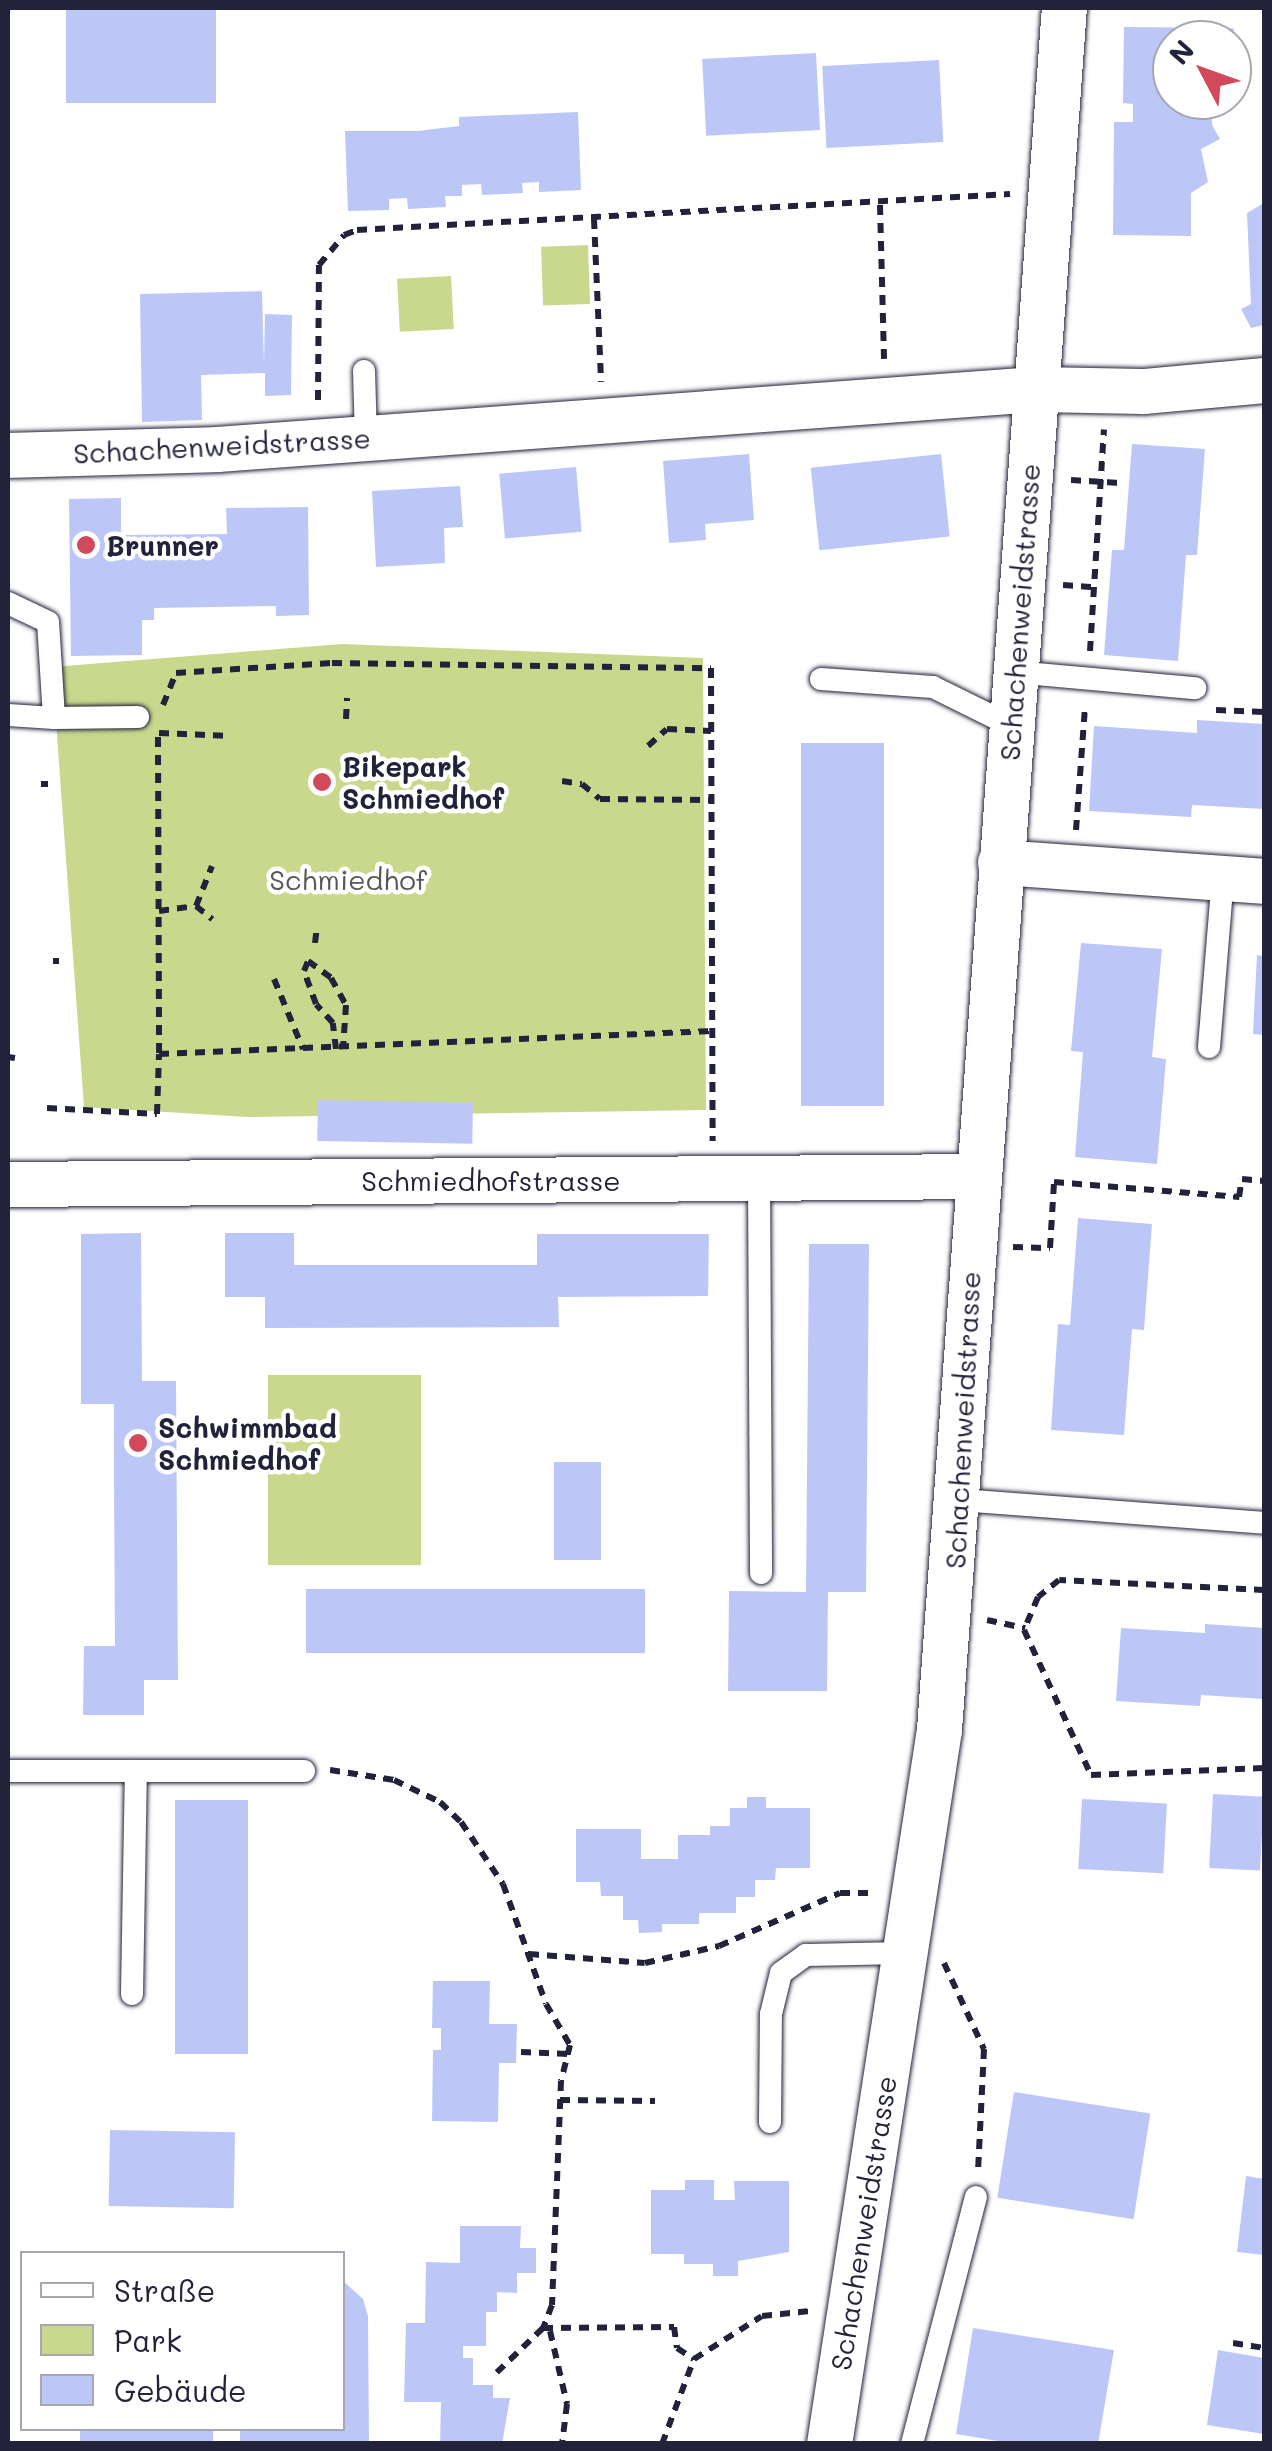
<!DOCTYPE html>
<html>
<head>
<meta charset="utf-8">
<style>
  body { margin:0 }
  #map { position:relative; width:1272px; height:2451px; overflow:hidden; background:#fff; font-family:Mali,sans-serif }
  div>[style] { position:absolute }
  [style*='--x'] { left:calc(var(--x)*1px); top:calc(var(--y)*1px); width:calc(var(--w)*1px); rotate:calc(var(--a)*1deg) }
  .green>* { inset:0; background:#c9d88c; transform-origin:0 0 }
  .building>* { inset:0; background:#bcc7f8; transform-origin:0 0 }
  .path>* { height:6px; margin-top:-3px; transform-origin:0; background:repeating-linear-gradient(90deg,#22223b 0 10px,transparent 0 18px) }
  .roads { filter:drop-shadow(0 0 2px #22223b) drop-shadow(0 0 2px #22223b) }
  .lane>* { height:22px; margin:-11px; padding:0 11px; transform-origin:11px; border-radius:11px; background:#fff }
  .street>* { height:45px; margin:-22.5px; padding:0 22.5px; transform-origin:22.5px; border-radius:22.5px; background:#fff }
  .dots>* { width:28px; height:28px; translate:-50% -50%; box-sizing:border-box; border:5px solid #fff; border-radius:50% }
  span { translate:-50% -50%; white-space:nowrap; text-align:center; line-height:1.15; -webkit-text-stroke:9px #fff; paint-order:stroke }
  .street-label { font-size:28px; color:#22223b }
  .poi-label { font-size:28px; color:#22223b; font-weight:700 }
  .left { translate:0 -50%; text-align:left }
  .park-label { font-size:28px; color:#545953 }
  .frame { position:absolute; inset:0; border:10px solid #22223b; pointer-events:none }
  .legend { position:absolute; left:20px; top:2251px; width:325px; height:180px; box-sizing:border-box; background:#fff; border:2px solid #a7a7b1; margin:0; padding:12px 18px; list-style:none; font-size:30px; color:#22223b }
  .legend li { display:flex; align-items:center; gap:20px; height:50px }
  .legend b { width:50px; border:2px solid #a7a7b1 }
  .north { position:absolute; left:1152px; top:20px; width:100px; height:100px; box-sizing:border-box; background:#fff; border:2px solid #a7a7b1; border-radius:50%; rotate:311deg; font-size:28px; font-weight:700; line-height:40px; text-align:center; color:#22223b }
  .north::after { content:''; display:block; margin:auto; width:35px; height:45px; background:#d1495b; clip-path:polygon(50% 0,100% 100%,50% 72%,0 100%) }
</style>
</head>
<body>
<div id="map">
  <div class="green">
    <i style="left:588px;top:245px;width:59px;height:47px;rotate:88deg"></i>
    <i style="left:451px;top:276px;width:53px;height:54px;rotate:87deg"></i>
    <i style="clip-path:polygon(342px 644px,703px 658px,706px 1110px,248px 1117px,84px 1107px,52px 667px)"></i>
    <i style="left:268px;top:1375px;width:153px;height:190px"></i>
  </div>
  <div class="building">
    <i style="left:66px;top:8px;width:150px;height:95px"></i>
    <i style="clip-path:polygon(1124px 27px,1233px 28px,1241px 50px,1232px 55px,1232px 40px,1172px 40px,1172px 100px,1220px 100px,1212px 104px,1212px 125px,1220px 139px,1201px 149px,1208px 182px,1191px 193px,1191px 236px,1113px 235px,1114px 122px,1133px 122px,1133px 104px,1123px 103px)"></i>
    <i style="left:816px;top:53px;width:77px;height:114px;rotate:87deg"></i>
    <i style="left:939px;top:60px;width:82px;height:117px;rotate:87deg"></i>
    <i style="clip-path:polygon(578px 112px,581px 190px,539px 192px,539px 182px,522px 183px,523px 193px,482px 195px,481px 184px,462px 185px,462px 196px,445px 196px,446px 207px,408px 209px,407px 198px,389px 199px,389px 210px,348px 211px,345px 131px,418px 131px,459px 126px,459px 117px)"></i>
    <i style="clip-path:polygon(1264px 203px,1264px 325px,1251px 328px,1241px 309px,1251px 304px,1247px 213px)"></i>
    <i style="clip-path:polygon(262px 291px,264px 365px,265px 314px,292px 315px,291px 395px,265px 396px,265px 373px,201px 375px,202px 420px,142px 422px,140px 294px)"></i>
    <i style="clip-path:polygon(1132px 444px,1205px 449px,1197px 555px,1186px 555px,1178px 661px,1104px 655px,1112px 550px,1124px 550px)"></i>
    <i style="clip-path:polygon(749px 454px,754px 520px,705px 524px,706px 540px,669px 543px,663px 461px)"></i>
    <i style="left:941px;top:454px;width:83px;height:131px;rotate:84deg"></i>
    <i style="left:576px;top:467px;width:65px;height:77px;rotate:85deg"></i>
    <i style="clip-path:polygon(460px 486px,463px 527px,444px 528px,445px 563px,376px 567px,372px 491px)"></i>
    <i style="clip-path:polygon(121px 498px,121px 535px,227px 534px,226px 508px,308px 507px,309px 615px,276px 616px,276px 606px,154px 608px,154px 620px,142px 620px,142px 655px,71px 656px,69px 499px)"></i>
    <i style="clip-path:polygon(1197px 720px,1264px 724px,1264px 809px,1192px 805px,1191px 817px,1089px 811px,1094px 726px,1197px 733px)"></i>
    <i style="left:801px;top:743px;width:83px;height:363px"></i>
    <i style="clip-path:polygon(1081px 943px,1162px 949px,1152px 1057px,1166px 1059px,1157px 1164px,1075px 1157px,1083px 1052px,1071px 1051px)"></i>
    <i style="clip-path:polygon(1257px 955px,1264px 956px,1264px 1035px,1253px 1034px)"></i>
    <i style="left:318px;top:1100px;width:155px;height:41px;rotate:1deg"></i>
    <i style="clip-path:polygon(1078px 1218px,1152px 1224px,1144px 1330px,1132px 1329px,1124px 1435px,1051px 1430px,1058px 1324px,1070px 1325px)"></i>
    <i style="clip-path:polygon(141px 1233px,142px 1381px,176px 1381px,178px 1680px,144px 1680px,144px 1715px,83px 1715px,84px 1646px,115px 1646px,114px 1483px,114px 1404px,81px 1404px,81px 1234px)"></i>
    <i style="clip-path:polygon(225px 1233px,294px 1233px,294px 1265px,537px 1265px,537px 1234px,709px 1234px,708px 1296px,558px 1297px,559px 1327px,265px 1328px,265px 1297px,225px 1297px)"></i>
    <i style="clip-path:polygon(809px 1244px,869px 1244px,866px 1592px,828px 1592px,827px 1691px,728px 1691px,729px 1591px,806px 1592px)"></i>
    <i style="left:554px;top:1462px;width:47px;height:98px"></i>
    <i style="left:645px;top:1589px;width:64px;height:339px;rotate:90deg"></i>
    <i style="clip-path:polygon(1205px 1624px,1264px 1628px,1264px 1699px,1201px 1695px,1200px 1706px,1116px 1701px,1121px 1628px,1205px 1633px)"></i>
    <i style="left:1213px;top:1794px;width:51px;height:74px;rotate:3deg"></i>
    <i style="clip-path:polygon(747px 1797px,766px 1797px,766px 1808px,810px 1808px,810px 1868px,776px 1868px,775px 1880px,755px 1880px,755px 1897px,736px 1897px,736px 1913px,699px 1913px,699px 1924px,662px 1924px,662px 1932px,639px 1933px,638px 1920px,623px 1920px,623px 1896px,601px 1896px,600px 1882px,576px 1882px,576px 1829px,641px 1829px,641px 1859px,678px 1859px,678px 1835px,710px 1835px,710px 1826px,730px 1826px,730px 1808px,747px 1808px)"></i>
    <i style="left:1082px;top:1799px;width:85px;height:70px;rotate:3deg"></i>
    <i style="left:175px;top:1800px;width:73px;height:254px"></i>
    <i style="clip-path:polygon(433px 1981px,490px 1981px,489px 2024px,517px 2024px,516px 2063px,499px 2063px,498px 2122px,432px 2121px,433px 2050px,441px 2050px,441px 2028px,432px 2028px)"></i>
    <i style="left:1014px;top:2092px;width:138px;height:107px;rotate:9deg"></i>
    <i style="left:110px;top:2130px;width:125px;height:76px;rotate:1deg"></i>
    <i style="clip-path:polygon(1246px 2176px,1264px 2179px,1264px 2255px,1237px 2252px)"></i>
    <i style="clip-path:polygon(685px 2180px,714px 2180px,714px 2200px,735px 2200px,734px 2181px,789px 2181px,789px 2252px,738px 2261px,738px 2276px,713px 2276px,713px 2264px,684px 2264px,684px 2254px,651px 2254px,651px 2190px,685px 2190px)"></i>
    <i style="clip-path:polygon(460px 2226px,521px 2226px,520px 2248px,536px 2248px,536px 2273px,517px 2273px,517px 2293px,497px 2292px,497px 2312px,486px 2312px,486px 2346px,463px 2346px,463px 2358px,473px 2358px,473px 2385px,493px 2385px,493px 2398px,510px 2398px,502px 2444px,440px 2444px,441px 2402px,404px 2402px,406px 2323px,425px 2323px,426px 2262px,460px 2263px)"></i>
    <i style="clip-path:polygon(342px 2280px,363px 2299px,368px 2316px,369px 2444px,240px 2444px,240px 2428px,342px 2428px)"></i>
    <i style="clip-path:polygon(973px 2328px,1114px 2350px,1098px 2444px,1016px 2444px,956px 2434px)"></i>
    <i style="clip-path:polygon(1218px 2350px,1264px 2358px,1264px 2434px,1207px 2425px)"></i>
    <i style="left:80px;top:2428px;width:133px;height:16px"></i>
  </div>
  <div class="path">
    <i style="--x:880;--y:205;--w:154;--a:88.5"></i>
    <i style="--x:594;--y:219;--w:163;--a:87.5"></i>
    <i style="--x:318;--y:400;--w:135;--a:-89.6"></i>
    <i style="--x:319;--y:265;--w:39;--a:-50"></i>
    <i style="--x:344;--y:235;--w:14;--a:-21"></i>
    <i style="--x:357;--y:230;--w:654;--a:-3.16"></i>
    <i style="--x:1071;--y:480;--w:49;--a:3.5"></i>
    <i style="--x:1063;--y:585;--w:31;--a:4"></i>
    <i style="--x:1090;--y:651;--w:222;--a:-86.4"></i>
    <i style="--x:163;--y:705;--w:35;--a:-68"></i>
    <i style="--x:176;--y:673;--w:156;--a:-3.7"></i>
    <i style="--x:332;--y:663;--w:379;--a:0.8"></i>
    <i style="--x:711;--y:668;--w:473;--a:89.8"></i>
    <i style="--x:1216;--y:710;--w:48;--a:2.4"></i>
    <i style="--x:346;--y:719;--w:21;--a:-87"></i>
    <i style="--x:159;--y:733;--w:72;--a:2.4"></i>
    <i style="--x:158;--y:737;--w:317;--a:89.8"></i>
    <i style="--x:159;--y:1054;--w:554;--a:-2.38"></i>
    <i style="--x:648;--y:746;--w:25;--a:-42"></i>
    <i style="--x:667;--y:729;--w:44;--a:2.6"></i>
    <i style="--x:418;--y:773;--w:23;--a:-10"></i>
    <i style="--x:562;--y:781;--w:20;--a:9"></i>
    <i style="--x:582;--y:784;--w:23;--a:40"></i>
    <i style="--x:600;--y:799;--w:111;--a:0.5"></i>
    <i style="--x:41;--y:784;--w:7;--a:0"></i>
    <i style="--x:1076;--y:830;--w:122;--a:-85.8"></i>
    <i style="--x:196;--y:906;--w:21;--a:39"></i>
    <i style="--x:159;--y:911;--w:37;--a:-8"></i>
    <i style="--x:196;--y:906;--w:43;--a:-68.2"></i>
    <i style="--x:315;--y:943;--w:17;--a:-83"></i>
    <i style="--x:53;--y:961;--w:6;--a:0"></i>
    <i style="--x:274;--y:979;--w:76;--a:67.5"></i>
    <i style="--x:336;--y:1049;--w:26;--a:-97"></i>
    <i style="--x:333;--y:1023;--w:25;--a:-132"></i>
    <i style="--x:316;--y:1004;--w:35;--a:-110"></i>
    <i style="--x:304;--y:971;--w:11;--a:-68"></i>
    <i style="--x:308;--y:961;--w:29;--a:36"></i>
    <i style="--x:331;--y:978;--w:31;--a:61"></i>
    <i style="--x:346;--y:1005;--w:43;--a:94"></i>
    <i style="--x:8;--y:1057;--w:7;--a:8"></i>
    <i style="--x:47;--y:1108;--w:110;--a:3.1"></i>
    <i style="--x:157;--y:1114;--w:60;--a:-88.1"></i>
    <i style="--x:1013;--y:1247;--w:37;--a:2"></i>
    <i style="--x:1050;--y:1248;--w:66;--a:-86.5"></i>
    <i style="--x:1054;--y:1182;--w:186;--a:4.6"></i>
    <i style="--x:1239;--y:1197;--w:18;--a:-81"></i>
    <i style="--x:1242;--y:1179;--w:22;--a:5"></i>
    <i style="--x:1264;--y:1590;--w:205;--a:-177.2"></i>
    <i style="--x:1059;--y:1580;--w:27;--a:141"></i>
    <i style="--x:1038;--y:1597;--w:36;--a:113"></i>
    <i style="--x:1024;--y:1630;--w:160;--a:65.2"></i>
    <i style="--x:1091;--y:1775;--w:173;--a:-2.3"></i>
    <i style="--x:987;--y:1620;--w:39;--a:12"></i>
    <i style="--x:330;--y:1770;--w:65;--a:8.9"></i>
    <i style="--x:394;--y:1780;--w:51;--a:25.6"></i>
    <i style="--x:440;--y:1802;--w:29;--a:44"></i>
    <i style="--x:461;--y:1822;--w:75;--a:55.9"></i>
    <i style="--x:503;--y:1884;--w:127;--a:70.3"></i>
    <i style="--x:546;--y:2004;--w:48;--a:59.7"></i>
    <i style="--x:570;--y:2045;--w:37;--a:104"></i>
    <i style="--x:561;--y:2081;--w:224;--a:92.3"></i>
    <i style="--x:552;--y:2305;--w:25;--a:111"></i>
    <i style="--x:543;--y:2328;--w:68;--a:136.2"></i>
    <i style="--x:529;--y:1954;--w:116;--a:4.4"></i>
    <i style="--x:645;--y:1963;--w:76;--a:-12.9"></i>
    <i style="--x:719;--y:1946;--w:132;--a:-23.7"></i>
    <i style="--x:840;--y:1893;--w:34;--a:0"></i>
    <i style="--x:944;--y:1963;--w:95;--a:65.1"></i>
    <i style="--x:984;--y:2049;--w:122;--a:92.8"></i>
    <i style="--x:521;--y:2052;--w:48;--a:2.4"></i>
    <i style="--x:560;--y:2100;--w:95;--a:0.6"></i>
    <i style="--x:543;--y:2328;--w:131;--a:-0.4"></i>
    <i style="--x:674;--y:2327;--w:21;--a:82"></i>
    <i style="--x:677;--y:2348;--w:20;--a:33"></i>
    <i style="--x:694;--y:2359;--w:80;--a:-32.3"></i>
    <i style="--x:762;--y:2316;--w:48;--a:-5.9"></i>
    <i style="--x:550;--y:2331;--w:75;--a:76.9"></i>
    <i style="--x:567;--y:2404;--w:40;--a:97.1"></i>
    <i style="--x:1233;--y:2343;--w:31;--a:9"></i>
    <i style="--x:662;--y:2444;--w:91;--a:-69.4"></i>
  </div>
  <div class="roads">
    <div class="lane">
      <i style="--x:364;--y:371;--w:67;--a:88.3"></i>
      <i style="--x:8;--y:603;--w:44;--a:25.4"></i>
      <i style="--x:48;--y:622;--w:96;--a:86.4"></i>
      <i style="--x:54;--y:718;--w:46;--a:-176.3"></i>
      <i style="--x:1014;--y:672;--w:182;--a:5.1"></i>
      <i style="--x:821;--y:679;--w:112;--a:4.1"></i>
      <i style="--x:933;--y:687;--w:86;--a:26.3"></i>
      <i style="--x:54;--y:718;--w:84;--a:-0.7"></i>
      <i style="--x:1209;--y:1047;--w:170;--a:-85.3"></i>
      <i style="--x:759;--y:1178;--w:395;--a:89.7"></i>
      <i style="--x:961;--y:1500;--w:304;--a:4.3"></i>
      <i style="--x:8;--y:1771;--w:296;--a:0"></i>
      <i style="--x:132;--y:1994;--w:223;--a:-89"></i>
      <i style="--x:770;--y:2122;--w:108;--a:-89.5"></i>
      <i style="--x:771;--y:2014;--w:42;--a:-76.3"></i>
      <i style="--x:781;--y:1973;--w:31;--a:-36"></i>
      <i style="--x:806;--y:1955;--w:97;--a:-1.2"></i>
      <i style="--x:912;--y:2444;--w:255;--a:-75.5"></i>
    </div>
    <div class="street">
      <i style="--x:8;--y:455;--w:209;--a:-1.6"></i>
      <i style="--x:217;--y:449;--w:821;--a:-4.19"></i>
      <i style="--x:1036;--y:389;--w:107;--a:1.1"></i>
      <i style="--x:1143;--y:391;--w:121;--a:-5.2"></i>
      <i style="--x:1000;--y:862;--w:265;--a:4.1"></i>
      <i style="--x:8;--y:1184;--w:966;--a:-0.47"></i>
      <i style="--x:829;--y:2444;--w:723;--a:-81.25"></i>
      <i style="--x:939;--y:1729;--w:1726;--a:-85.85"></i>
    </div>
  </div>
  <div class="dots">
    <i style="left:86px;top:545px;background:#d1495b"></i>
    <i style="left:322px;top:782px;background:#d1495b"></i>
    <i style="left:138px;top:1443px;background:#d1495b"></i>
  </div>
  <div class="street-label">
    <span style="left:222px;top:445px;rotate:-3deg">Schachenweidstrasse</span>
    <span style="left:1019px;top:612px;rotate:-86deg">Schachenweidstrasse</span>
    <span style="left:491px;top:1180px">Schmiedhofstrasse</span>
    <span style="left:962px;top:1420px;rotate:-87deg">Schachenweidstrasse</span>
    <span style="left:863px;top:2223px;rotate:-81deg">Schachenweidstrasse</span>
  </div>
  <div class="poi-label">
    <span class="left" style="left:106px;top:545px">Brunner</span>
    <span class="left" style="left:342px;top:782px">Bikepark<br>Schmiedhof</span>
    <span class="left" style="left:158px;top:1443px">Schwimmbad<br>Schmiedhof</span>
  </div>
  <div class="park-label">
    <span style="left:348px;top:879px">Schmiedhof</span>
  </div>
  <div class="frame"></div>
  <ul class="legend">
  <li><b style="height:12px;background:#fff"></b>Straße</li>
  <li><b style="height:28px;background:#c9d88c"></b>Park</li>
  <li><b style="height:28px;background:#bcc7f8"></b>Gebäude</li>
  </ul>
  <div class="north">N</div>
</div>
</body>
</html>
